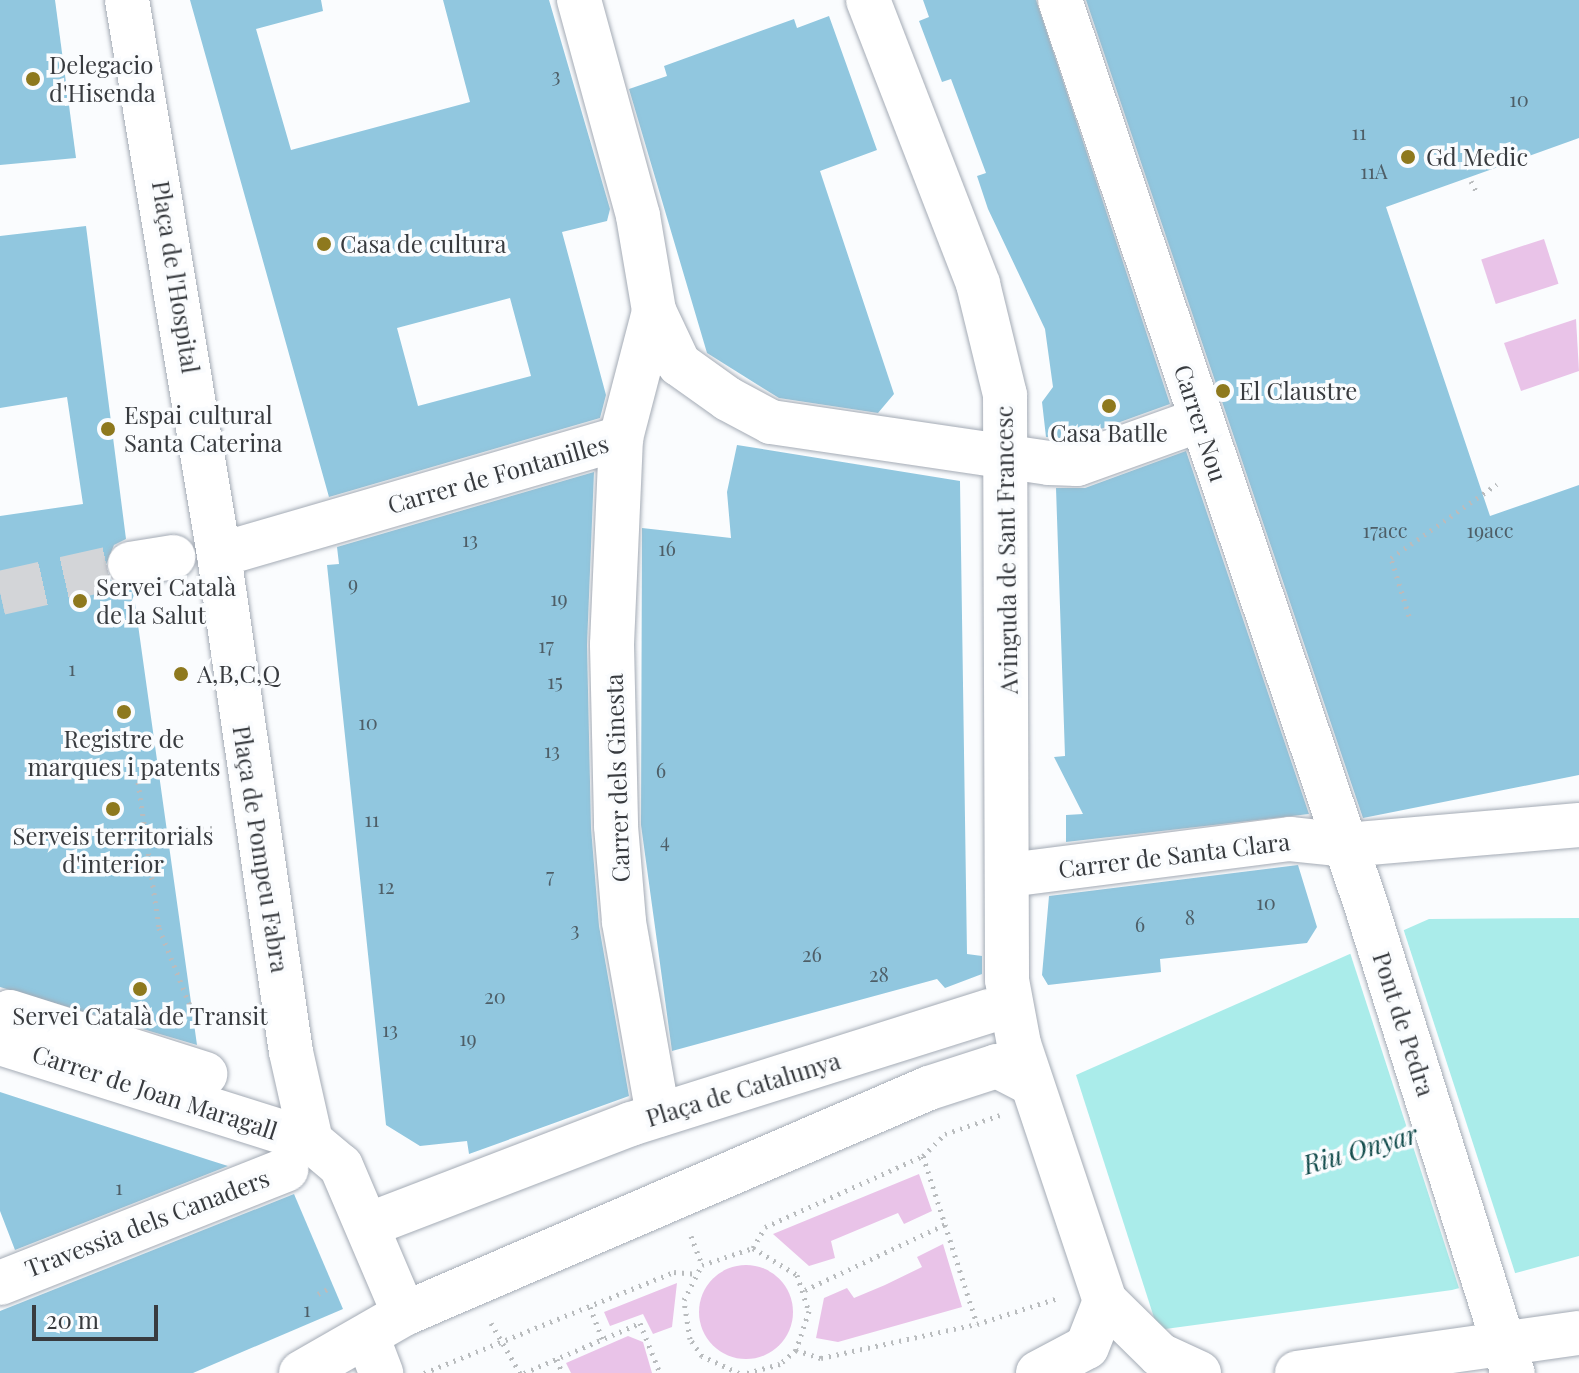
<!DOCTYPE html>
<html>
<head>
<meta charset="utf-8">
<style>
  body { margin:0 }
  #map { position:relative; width:1579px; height:1373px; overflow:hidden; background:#fafcfe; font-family:"Playfair Display",serif }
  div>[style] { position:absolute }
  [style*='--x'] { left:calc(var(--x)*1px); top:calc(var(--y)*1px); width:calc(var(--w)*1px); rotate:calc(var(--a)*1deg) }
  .green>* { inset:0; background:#e9c3e8; transform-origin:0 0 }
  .round { border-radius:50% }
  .water>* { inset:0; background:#aaecea }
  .pier>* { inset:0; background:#fafcfe; transform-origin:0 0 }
  .building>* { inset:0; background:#91c7df }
  .minor-tunnel>* { height:44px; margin-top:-22px; transform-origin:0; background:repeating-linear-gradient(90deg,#d3d5d8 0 44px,transparent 0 66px) }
  .path>* { height:5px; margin-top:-2.5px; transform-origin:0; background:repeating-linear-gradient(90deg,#b9bcbe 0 2px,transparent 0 8px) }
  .roads { filter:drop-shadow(0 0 2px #a4abb5) drop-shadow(0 0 2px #a4abb5) }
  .minor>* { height:44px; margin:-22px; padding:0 22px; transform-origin:22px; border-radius:22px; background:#fff }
  .dots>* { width:22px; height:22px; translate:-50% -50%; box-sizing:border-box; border:4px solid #fafcfe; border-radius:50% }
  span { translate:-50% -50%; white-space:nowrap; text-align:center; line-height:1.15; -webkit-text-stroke:7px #fafcfe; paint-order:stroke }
  .number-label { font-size:20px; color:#4e5e67 }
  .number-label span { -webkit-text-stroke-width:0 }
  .poi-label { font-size:24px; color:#383b3f }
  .left { translate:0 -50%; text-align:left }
  .street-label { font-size:24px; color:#383b3f }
  .water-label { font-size:26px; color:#144d4d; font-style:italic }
  .scale { position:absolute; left:32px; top:1305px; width:126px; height:36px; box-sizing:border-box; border:4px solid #383b3f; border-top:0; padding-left:10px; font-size:24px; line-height:28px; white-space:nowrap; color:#383b3f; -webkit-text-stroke:6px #fafcfe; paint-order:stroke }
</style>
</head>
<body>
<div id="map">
  <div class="green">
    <i style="left:1544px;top:239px;width:47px;height:66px;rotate:72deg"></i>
    <i style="clip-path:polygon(1576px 319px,1579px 371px,1521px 391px,1504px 343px)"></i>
    <i style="clip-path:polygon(919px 1174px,932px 1211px,904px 1224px,898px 1213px,831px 1241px,835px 1258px,809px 1266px,773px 1234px)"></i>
    <i style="clip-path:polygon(943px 1244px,962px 1307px,838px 1342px,816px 1338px,824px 1298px,847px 1288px,854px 1298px,885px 1285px,922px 1267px,917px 1257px)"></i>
    <i class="round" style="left:699px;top:1265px;width:94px;height:94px"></i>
    <i style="clip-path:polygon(677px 1283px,672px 1327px,653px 1334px,643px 1314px,610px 1326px,604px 1312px)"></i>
    <i style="clip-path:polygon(628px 1336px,643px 1342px,652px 1373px,571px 1373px,566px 1363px)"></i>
  </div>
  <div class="water">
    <i style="clip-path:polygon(1579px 918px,1579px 1256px,1452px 1290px,1158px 1330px,1076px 1075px,1429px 919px)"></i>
  </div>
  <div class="pier">
    <i style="left:1403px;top:928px;width:367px;height:58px;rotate:72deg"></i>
  </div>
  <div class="building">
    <i style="clip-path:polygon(0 0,55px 0,76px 158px,0 165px)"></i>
    <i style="clip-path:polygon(evenodd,190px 0,321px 0,323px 11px,256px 29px,291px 150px,470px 102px,443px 0,549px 0,610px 209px,607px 221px,562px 232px,606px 395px,600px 418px,329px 497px,190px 0,510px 298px,531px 376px,418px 406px,397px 328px,510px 298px)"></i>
    <i style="clip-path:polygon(923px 0,1036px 0,1170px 404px,1073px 439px,1046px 437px,1042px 402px,1053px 387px,1045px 329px,988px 209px,977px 176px,986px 173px,951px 79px,942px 82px,919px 21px,929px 17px)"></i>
    <i style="clip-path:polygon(1086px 0,1579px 0,1579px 138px,1386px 207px,1490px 516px,1579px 485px,1579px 775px,1363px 818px)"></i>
    <i style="clip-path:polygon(829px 16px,877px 150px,820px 171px,894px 394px,878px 413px,779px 398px,707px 353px,629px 89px,667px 76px,664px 66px,794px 19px,797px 28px)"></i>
    <i style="clip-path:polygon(86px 226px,126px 539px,114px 545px,105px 567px,111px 580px,133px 589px,197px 1045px,0 987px,0 516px,83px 504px,67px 397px,0 408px,0 236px)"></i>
    <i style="clip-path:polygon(737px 445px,960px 481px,967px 954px,982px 956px,982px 974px,945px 988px,937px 979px,672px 1051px,641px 825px,642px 528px,731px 538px,727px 492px)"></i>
    <i style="clip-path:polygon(1186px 451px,1309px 814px,1066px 842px,1066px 815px,1083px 814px,1054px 757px,1065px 756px,1056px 488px,1085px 488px)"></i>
    <i style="clip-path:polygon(594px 472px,587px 645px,591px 828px,599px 926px,629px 1096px,469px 1154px,467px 1141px,420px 1146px,386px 1125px,327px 565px,339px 564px,337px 547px)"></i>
    <i style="clip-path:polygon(1298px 865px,1317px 927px,1307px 943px,1160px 959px,1161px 972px,1048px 985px,1042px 975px,1049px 896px)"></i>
    <i style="clip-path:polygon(0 1092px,209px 1160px,228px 1166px,15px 1250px,0 1211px)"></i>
    <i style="clip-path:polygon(294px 1194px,343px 1309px,193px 1373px,0 1373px,0 1311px)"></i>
  </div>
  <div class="minor-tunnel">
    <i style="--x:0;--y:593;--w:133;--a:-12.6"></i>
  </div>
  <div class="path">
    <i style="--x:1471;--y:181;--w:13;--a:63"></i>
    <i style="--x:1409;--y:616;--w:61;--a:-107.2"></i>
    <i style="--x:1391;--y:558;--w:129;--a:-34.9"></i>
    <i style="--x:138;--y:782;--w:148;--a:81.8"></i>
    <i style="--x:159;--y:928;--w:108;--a:68.2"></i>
    <i style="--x:146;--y:833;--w:67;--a:-4.3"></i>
    <i style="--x:923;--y:1156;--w:176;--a:72.2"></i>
    <i style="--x:691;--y:1236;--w:31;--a:69"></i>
    <i style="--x:753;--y:1248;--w:24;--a:-60"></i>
    <i style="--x:765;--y:1227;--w:173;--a:-24.2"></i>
    <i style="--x:923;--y:1156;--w:31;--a:-45"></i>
    <i style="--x:945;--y:1134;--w:58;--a:-19.1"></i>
    <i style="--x:805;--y:1290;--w:156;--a:-25.1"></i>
    <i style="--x:318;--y:1294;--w:13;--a:-27"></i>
    <i style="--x:590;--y:1307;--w:34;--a:69"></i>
    <i style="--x:491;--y:1323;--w:58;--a:59.9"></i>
    <i style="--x:796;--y:1350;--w:26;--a:18"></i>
    <i style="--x:821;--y:1358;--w:160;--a:-12.3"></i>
    <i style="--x:977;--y:1324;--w:85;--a:-17.8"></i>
    <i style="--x:557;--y:1359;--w:15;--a:70"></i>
    <i style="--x:424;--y:1373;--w:270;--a:-22"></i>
    <i style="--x:674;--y:1272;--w:21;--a:5"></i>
    <i style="--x:524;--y:1373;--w:126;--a:-23.3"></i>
    <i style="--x:640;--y:1323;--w:54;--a:68.2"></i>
    <i style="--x:739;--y:1373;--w:41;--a:-155.3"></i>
    <i style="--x:702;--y:1356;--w:21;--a:-125"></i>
    <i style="--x:690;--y:1339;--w:39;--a:-99"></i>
    <i style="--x:684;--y:1300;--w:39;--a:-63"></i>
    <i style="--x:702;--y:1265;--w:54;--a:-18.4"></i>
    <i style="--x:753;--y:1248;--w:52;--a:31.5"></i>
    <i style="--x:797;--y:1275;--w:38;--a:72"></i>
    <i style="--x:809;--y:1311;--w:41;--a:108.4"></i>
    <i style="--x:796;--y:1350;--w:21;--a:139"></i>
    <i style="--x:780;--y:1364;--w:35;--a:165"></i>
  </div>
  <div class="roads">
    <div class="minor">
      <i style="--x:127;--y:0;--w:563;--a:80.59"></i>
      <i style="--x:219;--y:555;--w:502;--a:81.76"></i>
      <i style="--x:291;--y:1052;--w:91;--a:77.3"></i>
      <i style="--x:579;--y:0;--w:224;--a:74.7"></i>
      <i style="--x:638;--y:216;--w:96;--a:80.4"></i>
      <i style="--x:654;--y:311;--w:59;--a:64.7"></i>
      <i style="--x:679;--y:364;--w:60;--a:35.5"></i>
      <i style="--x:728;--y:399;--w:49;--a:28.1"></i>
      <i style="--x:771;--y:422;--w:281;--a:8.4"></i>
      <i style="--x:1049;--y:463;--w:28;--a:2"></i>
      <i style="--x:1077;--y:464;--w:131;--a:-19.7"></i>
      <i style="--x:868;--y:0;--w:305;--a:68.8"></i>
      <i style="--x:978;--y:284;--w:114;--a:76.3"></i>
      <i style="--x:1005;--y:395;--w:585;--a:89.8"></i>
      <i style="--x:1007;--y:980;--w:65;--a:79.4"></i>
      <i style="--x:1019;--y:1044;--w:271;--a:71.5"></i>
      <i style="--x:1105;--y:1301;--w:77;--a:44.5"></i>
      <i style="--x:1160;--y:1355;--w:43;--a:24.8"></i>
      <i style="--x:1060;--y:0;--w:955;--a:71.32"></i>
      <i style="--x:1366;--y:905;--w:491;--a:72.6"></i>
      <i style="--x:621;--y:438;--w:207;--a:92.5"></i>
      <i style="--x:612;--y:645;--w:181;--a:88.7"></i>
      <i style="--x:616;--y:826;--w:96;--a:85.2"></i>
      <i style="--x:624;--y:922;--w:196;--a:80"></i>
      <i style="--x:219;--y:555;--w:419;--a:-16.2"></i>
      <i style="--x:621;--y:438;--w:131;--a:-75.4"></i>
      <i style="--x:130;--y:564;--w:44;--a:-9.2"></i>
      <i style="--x:1009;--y:875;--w:283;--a:-7.3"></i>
      <i style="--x:1290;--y:839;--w:56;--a:6.1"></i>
      <i style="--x:1346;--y:845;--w:234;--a:-4.9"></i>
      <i style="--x:0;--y:1021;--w:13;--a:-42"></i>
      <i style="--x:10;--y:1012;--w:205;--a:17.6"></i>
      <i style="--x:0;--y:1043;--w:326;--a:17.5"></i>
      <i style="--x:311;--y:1141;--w:39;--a:40"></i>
      <i style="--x:341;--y:1166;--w:161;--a:66.9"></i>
      <i style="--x:368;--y:1225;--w:282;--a:-21"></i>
      <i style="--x:631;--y:1124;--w:376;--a:-17.5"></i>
      <i style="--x:0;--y:1283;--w:308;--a:-21.6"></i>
      <i style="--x:367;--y:1336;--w:40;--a:69"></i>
      <i style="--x:301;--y:1373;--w:119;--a:-29.8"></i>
      <i style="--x:404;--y:1314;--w:572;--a:-23.29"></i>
      <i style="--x:929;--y:1088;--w:71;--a:-17.9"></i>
      <i style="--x:997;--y:1066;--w:37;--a:27"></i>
      <i style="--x:1038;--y:1373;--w:55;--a:-28"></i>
      <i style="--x:1087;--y:1347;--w:49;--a:-68.6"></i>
      <i style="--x:1297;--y:1373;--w:285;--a:-8.1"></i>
    </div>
  </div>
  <div class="dots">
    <i style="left:33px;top:79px;background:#8e791e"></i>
    <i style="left:1408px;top:157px;background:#8e791e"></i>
    <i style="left:324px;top:244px;background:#8e791e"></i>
    <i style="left:1223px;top:391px;background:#8e791e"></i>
    <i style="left:1109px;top:406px;background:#8e791e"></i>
    <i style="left:108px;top:429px;background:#8e791e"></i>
    <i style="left:80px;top:601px;background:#8e791e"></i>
    <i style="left:181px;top:674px;background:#8e791e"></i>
    <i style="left:124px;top:712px;background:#8e791e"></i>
    <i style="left:113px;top:809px;background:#8e791e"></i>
    <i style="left:140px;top:989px;background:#8e791e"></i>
  </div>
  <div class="number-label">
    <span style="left:556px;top:74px">3</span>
    <span style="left:1519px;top:98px">10</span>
    <span style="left:1359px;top:131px">11</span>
    <span style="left:1374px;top:170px">11A</span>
    <span style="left:1385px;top:529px">17acc</span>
    <span style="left:1490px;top:529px">19acc</span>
    <span style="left:470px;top:538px">13</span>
    <span style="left:667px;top:547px">16</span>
    <span style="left:353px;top:582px">9</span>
    <span style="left:559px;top:597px">19</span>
    <span style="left:546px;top:644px">17</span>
    <span style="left:72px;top:667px">1</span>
    <span style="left:555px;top:680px">15</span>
    <span style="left:368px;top:721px">10</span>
    <span style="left:552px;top:749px">13</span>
    <span style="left:661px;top:769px">6</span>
    <span style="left:372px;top:818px">11</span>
    <span style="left:665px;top:839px">4</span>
    <span style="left:550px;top:874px">7</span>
    <span style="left:386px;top:885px">12</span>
    <span style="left:1266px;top:901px">10</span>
    <span style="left:1190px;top:916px">8</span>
    <span style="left:1140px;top:923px">6</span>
    <span style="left:575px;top:928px">3</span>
    <span style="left:812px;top:953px">26</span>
    <span style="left:879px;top:973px">28</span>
    <span style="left:495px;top:995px">20</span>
    <span style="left:390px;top:1028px">13</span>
    <span style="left:468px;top:1037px">19</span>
    <span style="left:119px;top:1186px">1</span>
    <span style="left:307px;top:1308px">1</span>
  </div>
  <div class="poi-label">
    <span class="left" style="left:49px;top:79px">Delegacio<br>d'Hisenda</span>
    <span class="left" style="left:1426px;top:157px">Gd Medic</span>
    <span class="left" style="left:340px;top:244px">Casa de cultura</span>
    <span class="left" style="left:1239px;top:391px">El Claustre</span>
    <span class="left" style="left:124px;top:429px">Espai cultural<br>Santa Caterina</span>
    <span style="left:1109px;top:433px">Casa Batlle</span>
    <span class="left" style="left:96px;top:601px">Servei Català<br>de la Salut</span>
    <span class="left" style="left:197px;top:674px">A,B,C,Q</span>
    <span style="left:124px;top:753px">Registre de<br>marques i patents</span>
    <span style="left:113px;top:850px">Serveis territorials<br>d'interior</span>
    <span style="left:140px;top:1016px">Servei Català de Transit</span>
  </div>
  <div class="street-label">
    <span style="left:176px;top:277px;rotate:81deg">Plaça de l'Hospital</span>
    <span style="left:1201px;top:423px;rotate:72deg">Carrer Nou</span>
    <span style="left:498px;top:474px;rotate:-16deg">Carrer de Fontanilles</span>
    <span style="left:1006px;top:550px;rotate:-91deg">Avinguda de Sant Francesc</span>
    <span style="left:617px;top:778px;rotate:-92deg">Carrer dels Ginesta</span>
    <span style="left:261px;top:849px;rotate:81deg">Plaça de Pompeu Fabra</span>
    <span style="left:1174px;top:855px;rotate:-7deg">Carrer de Santa Clara</span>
    <span style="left:1404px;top:1024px;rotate:72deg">Pont de Pedra</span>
    <span style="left:743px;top:1089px;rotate:-17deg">Plaça de Catalunya</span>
    <span style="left:155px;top:1092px;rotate:18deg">Carrer de Joan Maragall</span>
    <span style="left:147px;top:1223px;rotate:-21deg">Travessia dels Canaders</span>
  </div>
  <div class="water-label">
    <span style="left:1360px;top:1149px;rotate:-16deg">Riu Onyar</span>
  </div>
  <div class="scale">20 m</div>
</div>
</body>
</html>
